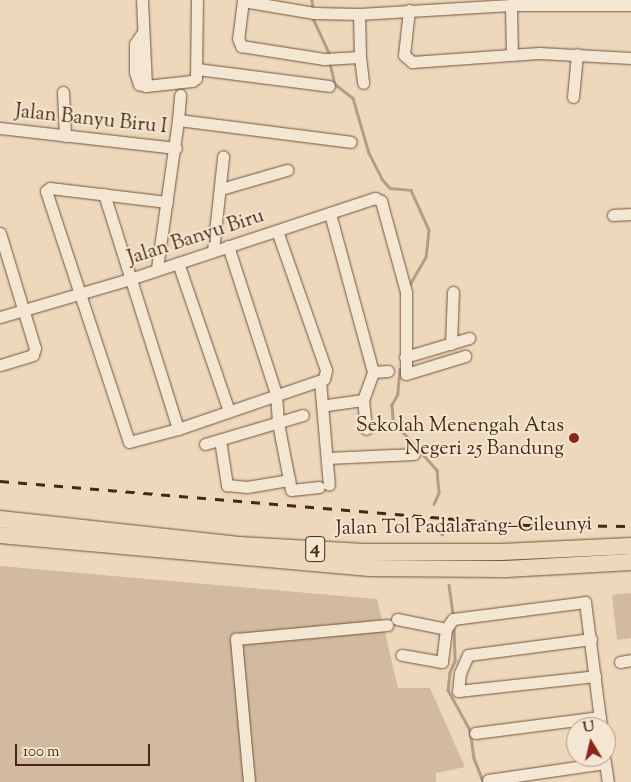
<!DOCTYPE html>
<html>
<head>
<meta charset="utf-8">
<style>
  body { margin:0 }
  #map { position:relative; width:631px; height:782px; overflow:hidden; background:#edd8bc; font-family:"Sorts Mill Goudy",serif }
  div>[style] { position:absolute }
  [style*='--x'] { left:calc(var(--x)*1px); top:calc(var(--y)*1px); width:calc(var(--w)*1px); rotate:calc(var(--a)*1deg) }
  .green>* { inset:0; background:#d1ba9f }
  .stream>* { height:2.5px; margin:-1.25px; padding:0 1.25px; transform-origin:1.25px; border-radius:1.25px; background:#b59c82 }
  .roads { filter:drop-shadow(0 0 1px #71543b) drop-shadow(0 0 1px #71543b) }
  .minor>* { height:11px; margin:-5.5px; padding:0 5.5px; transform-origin:5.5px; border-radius:5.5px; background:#f3e6d3 }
  .highway>* { height:16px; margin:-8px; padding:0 8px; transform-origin:8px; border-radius:8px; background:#edd8bc }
  .rail>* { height:2.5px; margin-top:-1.25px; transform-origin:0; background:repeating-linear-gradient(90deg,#482810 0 9px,transparent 0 18px) }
  .dots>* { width:14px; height:14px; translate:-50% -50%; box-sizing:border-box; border:2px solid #f3e6d3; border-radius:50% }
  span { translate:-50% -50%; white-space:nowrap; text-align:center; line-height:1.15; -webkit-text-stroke:4px #f3e6d3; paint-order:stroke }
  .shield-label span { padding:1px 4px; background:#f3e6d3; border:1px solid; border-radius:4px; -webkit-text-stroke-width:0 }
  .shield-label { font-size:19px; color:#482810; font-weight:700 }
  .street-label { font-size:20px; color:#482810 }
  .poi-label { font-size:20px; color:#482810 }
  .right { translate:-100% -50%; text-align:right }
  .north { position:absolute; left:566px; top:717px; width:50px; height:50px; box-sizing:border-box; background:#f3e6d3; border:1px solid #af9a85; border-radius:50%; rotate:351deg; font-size:14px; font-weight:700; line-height:20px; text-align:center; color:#482810 }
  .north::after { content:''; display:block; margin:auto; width:18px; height:22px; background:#8f2418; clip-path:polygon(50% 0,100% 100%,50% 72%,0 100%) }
  .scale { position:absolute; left:15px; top:744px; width:135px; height:22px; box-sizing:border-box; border:2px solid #482810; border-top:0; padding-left:6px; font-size:15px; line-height:18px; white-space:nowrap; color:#482810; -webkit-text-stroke:4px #f3e6d3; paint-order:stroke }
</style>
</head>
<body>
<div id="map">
  <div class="green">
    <i style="clip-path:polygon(0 566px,377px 599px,398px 688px,430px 688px,465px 767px,436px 773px,436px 782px,0 782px)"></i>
    <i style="clip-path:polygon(631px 593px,631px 638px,617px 640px,612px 595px)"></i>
  </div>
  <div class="stream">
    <i style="--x:312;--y:0;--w:10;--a:84"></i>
    <i style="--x:312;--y:16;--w:43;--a:65.2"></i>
    <i style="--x:330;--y:63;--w:22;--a:77"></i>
    <i style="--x:335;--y:84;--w:23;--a:38"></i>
    <i style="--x:353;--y:98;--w:57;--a:73.8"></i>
    <i style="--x:369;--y:153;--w:29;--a:63"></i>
    <i style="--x:382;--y:179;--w:12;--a:48"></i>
    <i style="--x:390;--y:188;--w:21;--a:5"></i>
    <i style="--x:411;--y:190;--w:44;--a:65.8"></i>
    <i style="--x:429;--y:230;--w:27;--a:96"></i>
    <i style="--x:426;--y:257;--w:36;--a:120"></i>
    <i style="--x:400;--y:369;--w:25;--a:95"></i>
    <i style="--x:398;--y:394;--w:13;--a:119"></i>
    <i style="--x:392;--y:405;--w:16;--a:86"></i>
    <i style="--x:393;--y:421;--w:66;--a:48.1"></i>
    <i style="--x:437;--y:470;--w:23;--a:85"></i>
    <i style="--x:439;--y:493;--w:12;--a:114"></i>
    <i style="--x:435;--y:529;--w:9;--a:36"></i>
    <i style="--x:449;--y:585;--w:30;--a:82"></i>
    <i style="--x:454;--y:628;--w:33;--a:88"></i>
    <i style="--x:455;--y:661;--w:12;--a:114"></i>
    <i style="--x:450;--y:672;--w:18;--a:96"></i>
    <i style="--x:448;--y:690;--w:46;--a:61.2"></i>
    <i style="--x:470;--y:730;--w:28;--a:82"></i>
    <i style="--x:474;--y:758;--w:26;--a:69"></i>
  </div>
  <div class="roads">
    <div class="minor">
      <i style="--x:142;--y:0;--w:86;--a:87.3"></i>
      <i style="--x:146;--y:86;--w:46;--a:-6.2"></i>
      <i style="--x:192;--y:81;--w:5;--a:-37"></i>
      <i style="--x:196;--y:78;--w:78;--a:-89.3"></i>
      <i style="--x:243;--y:0;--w:38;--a:97"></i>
      <i style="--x:238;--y:38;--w:9;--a:69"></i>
      <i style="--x:241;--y:46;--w:84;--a:8.9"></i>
      <i style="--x:324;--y:59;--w:36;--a:-3"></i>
      <i style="--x:360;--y:57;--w:43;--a:-91.3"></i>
      <i style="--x:359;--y:14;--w:152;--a:-3.4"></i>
      <i style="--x:511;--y:5;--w:120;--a:0"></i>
      <i style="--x:243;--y:1;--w:72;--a:9.6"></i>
      <i style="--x:314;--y:13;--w:45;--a:1.3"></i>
      <i style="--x:511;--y:5;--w:50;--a:88.9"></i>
      <i style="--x:409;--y:10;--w:45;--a:96.3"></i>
      <i style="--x:404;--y:55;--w:11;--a:41"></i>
      <i style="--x:412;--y:62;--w:127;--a:-4.1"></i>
      <i style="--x:539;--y:53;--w:92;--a:3.1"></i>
      <i style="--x:143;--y:32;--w:14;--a:124"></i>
      <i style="--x:135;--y:44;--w:28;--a:90"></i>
      <i style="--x:135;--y:72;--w:13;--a:72"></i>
      <i style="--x:139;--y:84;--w:7;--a:16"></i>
      <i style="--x:360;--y:57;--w:26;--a:83"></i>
      <i style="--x:197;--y:69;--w:133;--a:7.3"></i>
      <i style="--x:63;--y:92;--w:44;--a:87.4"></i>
      <i style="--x:573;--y:97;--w:43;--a:-84.7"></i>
      <i style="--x:178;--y:120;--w:25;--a:-85"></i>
      <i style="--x:0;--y:128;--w:177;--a:6.5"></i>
      <i style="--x:221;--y:189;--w:69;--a:-16.1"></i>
      <i style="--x:104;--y:194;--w:246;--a:72.5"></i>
      <i style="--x:167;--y:202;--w:118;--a:-173.2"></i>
      <i style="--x:50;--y:188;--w:5;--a:143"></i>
      <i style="--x:46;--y:191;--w:264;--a:71.7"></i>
      <i style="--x:129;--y:442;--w:51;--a:-14.9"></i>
      <i style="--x:178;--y:429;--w:154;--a:-18.9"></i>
      <i style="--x:324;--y:379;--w:9;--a:-77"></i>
      <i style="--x:326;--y:370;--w:147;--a:-109.4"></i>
      <i style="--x:613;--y:215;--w:18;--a:-3"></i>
      <i style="--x:0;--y:233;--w:120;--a:73.1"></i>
      <i style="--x:35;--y:348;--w:7;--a:106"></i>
      <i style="--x:33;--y:355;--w:34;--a:163"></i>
      <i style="--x:228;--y:246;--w:156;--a:72"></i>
      <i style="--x:276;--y:394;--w:29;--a:86"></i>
      <i style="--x:278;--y:423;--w:68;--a:79"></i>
      <i style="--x:291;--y:490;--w:28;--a:-6"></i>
      <i style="--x:213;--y:251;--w:95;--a:-83.9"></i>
      <i style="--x:178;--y:263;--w:157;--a:71"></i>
      <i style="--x:157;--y:268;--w:149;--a:-81.9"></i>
      <i style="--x:178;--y:120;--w:174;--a:7.2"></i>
      <i style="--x:0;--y:317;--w:135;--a:-16.3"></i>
      <i style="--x:130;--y:279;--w:258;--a:-18.3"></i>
      <i style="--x:375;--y:198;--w:7;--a:27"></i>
      <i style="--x:381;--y:201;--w:94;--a:74.6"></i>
      <i style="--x:406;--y:292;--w:82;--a:90"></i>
      <i style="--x:406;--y:374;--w:62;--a:-17"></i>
      <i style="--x:451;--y:344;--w:52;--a:-87.8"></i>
      <i style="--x:405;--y:357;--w:67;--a:-16.5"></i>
      <i style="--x:373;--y:372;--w:15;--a:-4"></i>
      <i style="--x:320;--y:381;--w:104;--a:85.1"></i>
      <i style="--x:363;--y:400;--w:29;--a:84"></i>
      <i style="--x:327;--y:405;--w:36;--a:-8"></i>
      <i style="--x:363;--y:400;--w:30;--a:-70"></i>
      <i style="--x:373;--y:372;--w:164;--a:-105.2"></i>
      <i style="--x:220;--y:440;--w:46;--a:81.2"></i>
      <i style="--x:227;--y:485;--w:20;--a:6"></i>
      <i style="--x:247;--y:487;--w:43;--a:-9.5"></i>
      <i style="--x:205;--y:444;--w:102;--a:-16.5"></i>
      <i style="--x:327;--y:458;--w:87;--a:-2.6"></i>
      <i style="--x:397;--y:619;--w:50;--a:11.5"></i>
      <i style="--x:446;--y:629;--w:33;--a:97"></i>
      <i style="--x:442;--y:662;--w:41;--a:-170.1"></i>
      <i style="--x:446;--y:629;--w:12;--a:-55"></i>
      <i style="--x:453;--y:619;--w:133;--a:-7.3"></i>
      <i style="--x:585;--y:602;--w:126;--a:82.7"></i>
      <i style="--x:591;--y:639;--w:124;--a:172.6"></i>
      <i style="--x:468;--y:655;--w:20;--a:114"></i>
      <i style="--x:460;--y:673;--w:18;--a:96"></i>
      <i style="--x:458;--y:691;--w:138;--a:-6.2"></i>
      <i style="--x:620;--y:662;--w:11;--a:-10"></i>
      <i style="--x:475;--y:733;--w:126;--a:-7.3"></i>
      <i style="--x:604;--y:757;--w:25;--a:81"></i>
      <i style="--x:488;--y:780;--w:118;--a:-8.3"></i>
      <i style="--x:249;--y:782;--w:144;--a:-95.2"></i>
      <i style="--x:236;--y:639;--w:152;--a:-5.3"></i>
    </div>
    <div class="highway">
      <i style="--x:0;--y:519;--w:240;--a:6.2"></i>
      <i style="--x:239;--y:545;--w:125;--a:3.2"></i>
      <i style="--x:364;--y:552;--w:135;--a:0"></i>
      <i style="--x:499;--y:552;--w:132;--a:-2.6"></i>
      <i style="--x:0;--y:535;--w:371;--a:5.1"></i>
      <i style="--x:370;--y:568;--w:136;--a:0.4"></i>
      <i style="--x:506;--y:569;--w:125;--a:-3.2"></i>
    </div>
  </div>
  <div class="rail">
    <i style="--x:0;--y:481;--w:528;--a:4.78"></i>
    <i style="--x:526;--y:525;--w:105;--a:0.5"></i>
  </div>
  <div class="dots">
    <i style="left:574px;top:438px;background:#8f2418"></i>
  </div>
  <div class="shield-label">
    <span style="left:315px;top:549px">4</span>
  </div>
  <div class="street-label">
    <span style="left:91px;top:120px;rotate:6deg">Jalan Banyu Biru I</span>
    <span style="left:196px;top:238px;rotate:-18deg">Jalan Banyu Biru</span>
    <span style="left:464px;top:527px;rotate:-1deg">Jalan Tol Padalarang–Cileunyi</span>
  </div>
  <div class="poi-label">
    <span class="right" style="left:564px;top:438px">Sekolah Menengah Atas<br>Negeri 25 Bandung</span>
  </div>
  <div class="north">U</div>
  <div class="scale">100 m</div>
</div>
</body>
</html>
